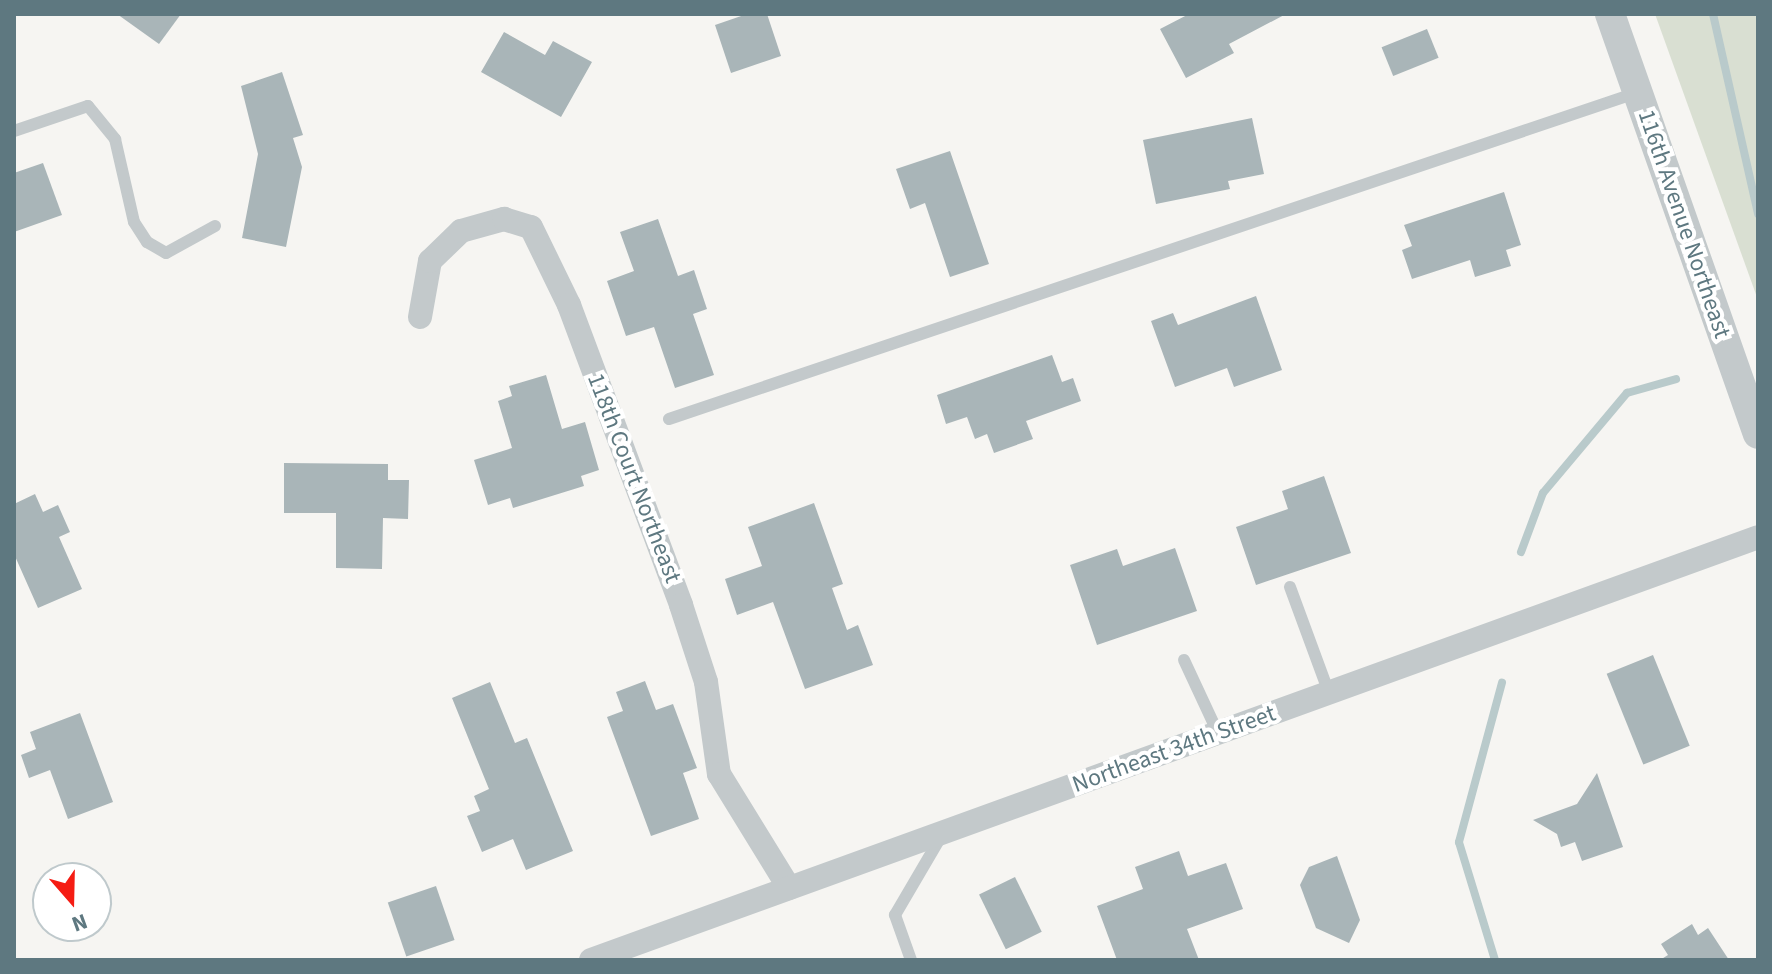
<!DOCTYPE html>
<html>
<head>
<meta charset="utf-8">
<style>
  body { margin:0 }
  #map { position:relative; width:1772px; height:974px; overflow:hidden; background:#f6f5f2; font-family:"Source Sans 3",sans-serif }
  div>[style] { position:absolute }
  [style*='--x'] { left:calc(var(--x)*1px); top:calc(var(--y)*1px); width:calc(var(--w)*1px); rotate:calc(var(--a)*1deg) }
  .green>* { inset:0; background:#d9dfd2 }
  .stream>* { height:8px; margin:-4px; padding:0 4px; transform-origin:4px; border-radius:4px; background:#b9cacb }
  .building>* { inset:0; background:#a9b5b8; transform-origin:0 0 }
  .service>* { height:12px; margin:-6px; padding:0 6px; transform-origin:6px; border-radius:6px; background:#c3c9cb }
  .minor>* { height:24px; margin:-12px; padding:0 12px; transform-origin:12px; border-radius:12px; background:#c3c9cb }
  .tertiary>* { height:30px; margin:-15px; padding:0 15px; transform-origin:15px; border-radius:15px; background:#c3c9cb }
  span { translate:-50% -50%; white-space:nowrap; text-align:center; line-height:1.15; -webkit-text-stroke:8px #fff; paint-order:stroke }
  .street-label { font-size:24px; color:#5e7880 }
  .frame { position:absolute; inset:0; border:16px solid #5e7880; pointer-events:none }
  .north { position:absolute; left:32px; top:862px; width:80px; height:80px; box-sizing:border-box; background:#fff; border:2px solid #bfc9cc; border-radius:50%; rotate:160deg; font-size:22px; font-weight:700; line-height:32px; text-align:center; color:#5e7880 }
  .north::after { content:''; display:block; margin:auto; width:28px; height:36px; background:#f51c13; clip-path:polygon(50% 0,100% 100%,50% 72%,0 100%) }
</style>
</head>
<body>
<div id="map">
  <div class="green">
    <i style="clip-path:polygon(1655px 14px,1758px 14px,1758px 300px)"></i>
  </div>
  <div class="stream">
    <i style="--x:1713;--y:14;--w:205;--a:77.3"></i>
    <i style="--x:1521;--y:552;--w:63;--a:-69.6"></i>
    <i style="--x:1543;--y:493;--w:131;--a:-50"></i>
    <i style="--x:1627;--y:393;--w:51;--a:-15.9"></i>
    <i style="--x:1495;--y:960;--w:123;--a:-107"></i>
    <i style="--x:1459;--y:842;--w:165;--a:-74.9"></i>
  </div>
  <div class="building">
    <i style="clip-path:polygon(117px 14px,181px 14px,159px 44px)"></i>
    <i style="clip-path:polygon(747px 14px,767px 14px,781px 56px,731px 73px,715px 25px)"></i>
    <i style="clip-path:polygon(1189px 14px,1286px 14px,1229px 44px,1234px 53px,1186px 78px,1160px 29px)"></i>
    <i style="left:1427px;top:29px;width:31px;height:49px;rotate:68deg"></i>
    <i style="clip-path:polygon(504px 32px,545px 55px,553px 41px,592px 62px,561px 117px,481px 72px)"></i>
    <i style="clip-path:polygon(282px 72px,303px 135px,293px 138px,302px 167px,286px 247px,242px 238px,258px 154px,241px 86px)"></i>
    <i style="clip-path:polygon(1252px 118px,1264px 174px,1228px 181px,1230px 189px,1156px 204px,1143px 140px)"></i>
    <i style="clip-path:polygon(950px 151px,989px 264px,950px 277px,925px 203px,910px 209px,896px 169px)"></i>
    <i style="clip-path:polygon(43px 163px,62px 215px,14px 232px,14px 173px)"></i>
    <i style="clip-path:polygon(1504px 192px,1521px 245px,1506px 250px,1511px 266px,1475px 277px,1470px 260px,1412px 279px,1402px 250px,1412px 246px,1404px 225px)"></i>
    <i style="clip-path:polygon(658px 219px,678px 276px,694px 270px,707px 309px,693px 314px,714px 375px,675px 388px,654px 327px,626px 336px,607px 281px,634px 271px,620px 232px)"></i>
    <i style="clip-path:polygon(1256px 296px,1282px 370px,1234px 387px,1227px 368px,1175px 387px,1151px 321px,1173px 313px,1178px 325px)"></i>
    <i style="clip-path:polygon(1052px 355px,1062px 382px,1073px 378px,1081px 401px,1026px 421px,1033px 439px,994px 453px,987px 434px,975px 439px,967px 417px,946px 424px,937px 395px)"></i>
    <i style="clip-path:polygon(546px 375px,562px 429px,585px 422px,599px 470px,581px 476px,584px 486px,513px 508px,510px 498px,488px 505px,474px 460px,512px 448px,498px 401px,512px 396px,509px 386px)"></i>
    <i style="clip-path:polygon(284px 463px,388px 464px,388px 480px,409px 480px,408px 519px,383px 518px,382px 569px,336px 568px,336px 513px,284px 513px)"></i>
    <i style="clip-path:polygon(1324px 476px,1351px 553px,1256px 585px,1236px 527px,1288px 509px,1282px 491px)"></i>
    <i style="clip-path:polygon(35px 494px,43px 512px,58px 505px,70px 532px,59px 537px,82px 589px,38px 608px,14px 554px,14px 504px)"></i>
    <i style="clip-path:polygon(814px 503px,843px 584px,832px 588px,847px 630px,858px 625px,873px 665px,805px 689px,773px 602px,737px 615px,725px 579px,762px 566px,748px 527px)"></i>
    <i style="clip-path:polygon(1175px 548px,1197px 611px,1097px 645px,1070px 565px,1117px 549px,1123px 566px)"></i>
    <i style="left:1653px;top:655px;width:98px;height:50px;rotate:68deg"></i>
    <i style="clip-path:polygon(645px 681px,656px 710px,673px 704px,697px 768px,683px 773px,699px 819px,651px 836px,607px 717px,623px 711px,616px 692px)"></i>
    <i style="clip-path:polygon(490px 682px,515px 743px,527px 738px,573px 851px,526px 870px,513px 839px,482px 852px,467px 816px,480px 811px,474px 796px,489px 789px,452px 698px)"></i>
    <i style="clip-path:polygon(80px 713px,113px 802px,68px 819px,50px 770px,29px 778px,21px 755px,36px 749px,30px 732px)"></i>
    <i style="clip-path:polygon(1597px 773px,1623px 847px,1582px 861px,1575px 842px,1561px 847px,1557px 834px,1533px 820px,1577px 804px)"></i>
    <i style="clip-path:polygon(1179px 851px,1188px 876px,1226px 863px,1243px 909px,1187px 929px,1199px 960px,1117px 960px,1097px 906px,1143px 889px,1135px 867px)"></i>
    <i style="clip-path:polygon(1337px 856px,1360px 920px,1349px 943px,1316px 928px,1300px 885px,1309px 867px)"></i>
    <i style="left:1015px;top:877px;width:61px;height:40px;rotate:64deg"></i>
    <i style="left:436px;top:886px;width:57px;height:51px;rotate:71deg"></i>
    <i style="clip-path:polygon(1692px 924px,1698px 935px,1708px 928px,1729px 960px,1660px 960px,1668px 955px,1661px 944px)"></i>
  </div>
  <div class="service">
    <i style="--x:14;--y:131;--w:78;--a:-18.7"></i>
    <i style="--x:88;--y:106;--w:43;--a:50.7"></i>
    <i style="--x:115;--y:139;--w:85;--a:77.1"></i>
    <i style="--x:134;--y:222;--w:24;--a:57"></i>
    <i style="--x:147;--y:242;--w:22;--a:30"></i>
    <i style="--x:166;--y:253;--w:56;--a:-28.9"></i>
    <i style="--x:669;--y:419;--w:1020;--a:-18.63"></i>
    <i style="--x:1290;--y:587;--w:113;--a:69.8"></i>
    <i style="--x:1184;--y:660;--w:81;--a:65"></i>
    <i style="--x:911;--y:960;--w:48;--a:-109.6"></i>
    <i style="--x:895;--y:915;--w:93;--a:-59.6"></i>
  </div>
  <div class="minor">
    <i style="--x:420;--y:317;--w:57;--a:-79.9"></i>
    <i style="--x:430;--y:261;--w:43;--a:-44.1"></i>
    <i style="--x:461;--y:231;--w:45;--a:-15.6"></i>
    <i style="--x:504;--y:219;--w:28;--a:17"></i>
    <i style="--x:531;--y:227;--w:87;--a:64"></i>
    <i style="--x:569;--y:305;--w:320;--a:69.5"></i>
    <i style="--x:681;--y:605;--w:81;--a:72"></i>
    <i style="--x:706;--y:682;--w:93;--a:82"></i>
    <i style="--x:719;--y:774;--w:134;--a:58.4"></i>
    <i style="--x:591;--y:960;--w:1241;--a:-19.92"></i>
  </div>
  <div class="tertiary">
    <i style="--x:1610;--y:14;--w:445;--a:70.6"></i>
  </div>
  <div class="street-label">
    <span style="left:1684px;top:224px;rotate:71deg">116th Avenue Northeast</span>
    <span style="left:634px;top:478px;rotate:69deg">118th Court Northeast</span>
    <span style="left:1174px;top:749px;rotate:-20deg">Northeast 34th Street</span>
  </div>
  <div class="frame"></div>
  <div class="north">N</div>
</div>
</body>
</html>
